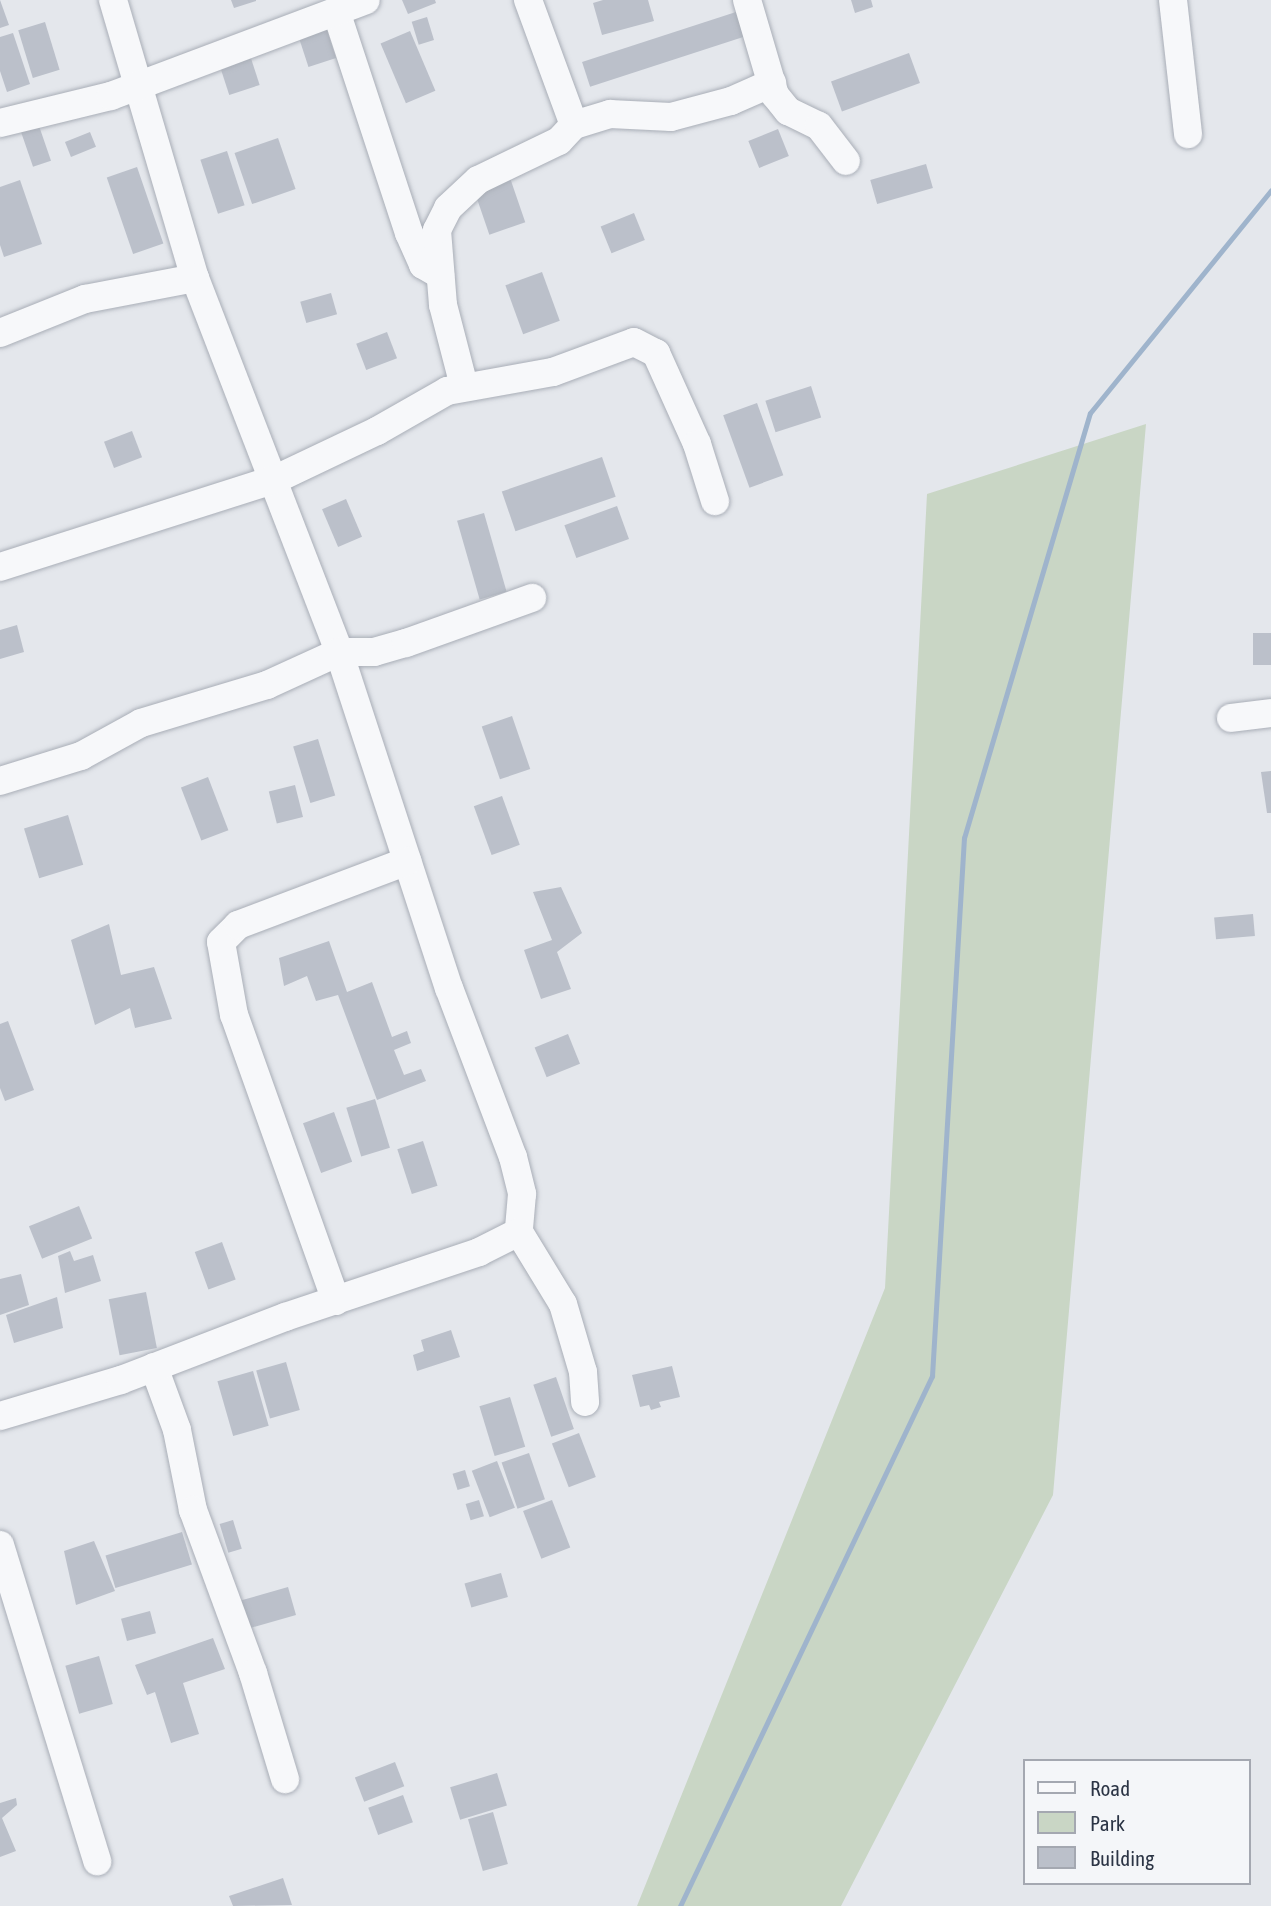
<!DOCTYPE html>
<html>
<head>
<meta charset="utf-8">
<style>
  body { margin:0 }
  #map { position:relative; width:1271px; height:1906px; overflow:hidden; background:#e4e7ec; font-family:"Asap Condensed",sans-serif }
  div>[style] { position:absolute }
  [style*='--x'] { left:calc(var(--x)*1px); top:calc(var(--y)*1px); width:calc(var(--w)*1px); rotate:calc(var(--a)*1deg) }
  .green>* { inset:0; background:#c9d6c5 }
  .stream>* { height:5px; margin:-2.5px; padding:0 2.5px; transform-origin:2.5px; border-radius:2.5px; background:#9fb4cc }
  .building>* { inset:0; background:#bbc0ca; transform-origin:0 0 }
  .roads { filter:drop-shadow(0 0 2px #a9aeb7) drop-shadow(0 0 2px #a9aeb7) }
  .minor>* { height:28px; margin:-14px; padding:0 14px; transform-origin:14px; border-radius:14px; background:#f7f8fa }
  span { translate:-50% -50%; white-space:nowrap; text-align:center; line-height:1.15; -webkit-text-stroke:5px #f4f6f9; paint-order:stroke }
  .legend { position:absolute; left:1023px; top:1759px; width:228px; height:126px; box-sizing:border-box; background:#f4f6f9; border:2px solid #a4a8b1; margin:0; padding:9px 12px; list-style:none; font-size:21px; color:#2b3445 }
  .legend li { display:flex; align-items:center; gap:14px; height:35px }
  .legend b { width:35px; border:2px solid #a4a8b1 }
</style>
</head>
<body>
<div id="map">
  <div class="green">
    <i style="clip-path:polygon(1146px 424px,1053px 1495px,841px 1906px,637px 1906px,885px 1288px,927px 494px)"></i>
  </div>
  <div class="stream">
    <i style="--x:680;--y:1906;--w:587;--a:-64.57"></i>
    <i style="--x:932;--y:1376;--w:539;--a:-86.6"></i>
    <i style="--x:964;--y:838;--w:443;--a:-73.5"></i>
    <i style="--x:1090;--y:413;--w:287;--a:-50.9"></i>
  </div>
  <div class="building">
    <i style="clip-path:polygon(0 0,9px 25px,0 28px)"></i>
    <i style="clip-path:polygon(231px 0,256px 0,256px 1px,234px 8px)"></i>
    <i style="clip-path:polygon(402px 0,435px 0,436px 3px,408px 14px)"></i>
    <i style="clip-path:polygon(603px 0,648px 0,654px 21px,602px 35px,593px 3px)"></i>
    <i style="clip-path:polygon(851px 0,871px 0,873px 7px,855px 13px)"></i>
    <i style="left:739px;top:11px;width:26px;height:165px;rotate:72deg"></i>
    <i style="left:427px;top:17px;width:24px;height:16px;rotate:73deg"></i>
    <i style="left:324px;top:21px;width:39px;height:29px;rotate:72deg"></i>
    <i style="left:45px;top:22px;width:50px;height:28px;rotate:73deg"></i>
    <i style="left:410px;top:31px;width:65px;height:32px;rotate:67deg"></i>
    <i style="clip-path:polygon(13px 33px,30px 84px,7px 92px,0 71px,0 37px)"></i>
    <i style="left:247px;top:46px;width:41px;height:32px;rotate:72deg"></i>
    <i style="left:909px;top:53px;width:32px;height:83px;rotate:70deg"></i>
    <i style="left:37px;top:120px;width:43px;height:19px;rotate:71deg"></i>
    <i style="left:778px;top:129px;width:29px;height:32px;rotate:68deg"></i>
    <i style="left:90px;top:132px;width:16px;height:27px;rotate:68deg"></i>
    <i style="left:278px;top:138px;width:54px;height:46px;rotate:71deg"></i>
    <i style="left:227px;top:151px;width:57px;height:28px;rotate:72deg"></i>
    <i style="left:926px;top:164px;width:25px;height:58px;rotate:74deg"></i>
    <i style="left:137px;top:167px;width:81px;height:32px;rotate:71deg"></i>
    <i style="left:509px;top:175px;width:50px;height:38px;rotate:71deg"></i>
    <i style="clip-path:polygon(20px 180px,42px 244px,4px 257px,0 245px,0 187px)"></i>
    <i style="left:634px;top:213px;width:29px;height:36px;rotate:68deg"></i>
    <i style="left:542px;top:272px;width:52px;height:39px;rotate:70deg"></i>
    <i style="left:331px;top:293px;width:22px;height:32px;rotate:74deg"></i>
    <i style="left:387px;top:332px;width:28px;height:33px;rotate:69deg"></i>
    <i style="left:811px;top:386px;width:33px;height:48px;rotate:72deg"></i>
    <i style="left:757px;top:403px;width:77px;height:36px;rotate:70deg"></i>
    <i style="left:132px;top:431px;width:28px;height:30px;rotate:69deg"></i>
    <i style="left:602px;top:457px;width:42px;height:106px;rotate:71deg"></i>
    <i style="left:346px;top:499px;width:41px;height:26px;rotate:67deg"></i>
    <i style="left:617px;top:506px;width:35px;height:56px;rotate:70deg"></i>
    <i style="left:484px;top:513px;width:82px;height:28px;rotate:74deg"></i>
    <i style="clip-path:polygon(17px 625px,24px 652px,0 659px,0 630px)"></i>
    <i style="left:1271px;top:633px;width:32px;height:18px;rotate:90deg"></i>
    <i style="left:512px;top:716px;width:56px;height:32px;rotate:71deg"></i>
    <i style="left:318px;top:739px;width:59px;height:26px;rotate:73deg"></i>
    <i style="clip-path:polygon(1271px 771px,1271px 813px,1267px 813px,1261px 772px)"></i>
    <i style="left:208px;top:777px;width:57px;height:29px;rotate:69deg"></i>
    <i style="left:295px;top:785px;width:33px;height:27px;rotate:76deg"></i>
    <i style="left:502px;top:796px;width:52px;height:30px;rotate:70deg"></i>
    <i style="left:68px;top:815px;width:52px;height:46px;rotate:73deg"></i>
    <i style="clip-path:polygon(561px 887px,582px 933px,557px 952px,571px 989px,541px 999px,524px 950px,552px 940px,533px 892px)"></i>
    <i style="left:1253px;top:914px;width:22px;height:39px;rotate:85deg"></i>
    <i style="clip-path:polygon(109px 924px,121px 975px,154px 967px,172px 1019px,135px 1028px,130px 1008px,95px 1025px,71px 940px)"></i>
    <i style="clip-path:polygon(329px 941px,347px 992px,372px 982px,392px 1037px,407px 1031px,411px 1043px,394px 1050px,404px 1075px,421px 1069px,426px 1081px,377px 1100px,338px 995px,316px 1001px,307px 976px,284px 986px,279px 958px)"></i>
    <i style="clip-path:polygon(8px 1021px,34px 1090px,5px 1101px,0 1088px,0 1024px)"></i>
    <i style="left:568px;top:1034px;width:32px;height:36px;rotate:68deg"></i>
    <i style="left:375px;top:1099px;width:51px;height:30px;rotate:73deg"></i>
    <i style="left:334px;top:1112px;width:53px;height:33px;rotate:70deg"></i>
    <i style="left:423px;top:1141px;width:47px;height:27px;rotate:72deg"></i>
    <i style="left:79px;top:1206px;width:35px;height:54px;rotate:68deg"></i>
    <i style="left:222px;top:1242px;width:40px;height:29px;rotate:70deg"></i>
    <i style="clip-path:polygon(70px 1251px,74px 1261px,93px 1255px,101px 1281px,65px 1293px,58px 1256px)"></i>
    <i style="clip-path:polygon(21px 1274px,29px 1305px,0 1315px,0 1279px)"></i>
    <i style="left:146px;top:1292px;width:57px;height:38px;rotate:79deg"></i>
    <i style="clip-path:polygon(57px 1297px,63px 1328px,14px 1343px,6px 1315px)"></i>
    <i style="clip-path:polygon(451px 1330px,460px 1357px,417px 1371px,413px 1355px,424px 1351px,421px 1340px)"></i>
    <i style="left:286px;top:1362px;width:50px;height:31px;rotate:74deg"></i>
    <i style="clip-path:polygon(672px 1366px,680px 1397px,659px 1402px,661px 1407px,651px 1410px,649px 1405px,640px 1407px,632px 1375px)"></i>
    <i style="left:253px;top:1371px;width:57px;height:37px;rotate:74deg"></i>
    <i style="left:556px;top:1377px;width:55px;height:24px;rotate:71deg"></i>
    <i style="left:510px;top:1397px;width:52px;height:32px;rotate:73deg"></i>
    <i style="left:579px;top:1433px;width:47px;height:29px;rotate:69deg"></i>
    <i style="left:529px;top:1453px;width:49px;height:29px;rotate:71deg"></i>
    <i style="left:497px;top:1461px;width:50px;height:27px;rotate:69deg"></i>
    <i style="left:465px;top:1470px;width:17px;height:13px;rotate:73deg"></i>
    <i style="left:479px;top:1500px;width:17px;height:14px;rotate:73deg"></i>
    <i style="left:552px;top:1500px;width:51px;height:31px;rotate:69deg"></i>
    <i style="left:233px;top:1520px;width:30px;height:14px;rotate:73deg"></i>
    <i style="left:182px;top:1532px;width:34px;height:80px;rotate:73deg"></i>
    <i style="clip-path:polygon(94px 1541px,115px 1591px,76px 1605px,64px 1551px)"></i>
    <i style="left:501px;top:1573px;width:25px;height:38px;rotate:74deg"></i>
    <i style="left:288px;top:1587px;width:29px;height:53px;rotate:74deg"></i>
    <i style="left:150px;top:1611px;width:23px;height:30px;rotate:75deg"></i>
    <i style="clip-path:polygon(213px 1638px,225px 1669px,183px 1683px,199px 1734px,171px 1743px,155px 1692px,147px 1695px,135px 1665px)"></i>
    <i style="left:99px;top:1656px;width:50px;height:35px;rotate:74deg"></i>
    <i style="left:395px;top:1762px;width:26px;height:43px;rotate:69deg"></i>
    <i style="left:497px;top:1773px;width:34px;height:49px;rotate:73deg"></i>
    <i style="left:403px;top:1795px;width:29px;height:37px;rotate:70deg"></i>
    <i style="clip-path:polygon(16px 1798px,17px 1805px,2px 1818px,16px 1851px,0 1857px,0 1803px)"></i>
    <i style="left:493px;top:1812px;width:54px;height:26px;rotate:74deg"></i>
    <i style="clip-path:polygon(283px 1878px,292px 1905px,233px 1906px,229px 1896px)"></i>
  </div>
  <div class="roads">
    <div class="minor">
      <i style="--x:113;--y:0;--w:290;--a:73.6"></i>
      <i style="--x:195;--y:278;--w:401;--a:68.9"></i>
      <i style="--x:339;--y:652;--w:354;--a:71.9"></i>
      <i style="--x:449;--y:988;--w:181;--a:69.3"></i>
      <i style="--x:513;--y:1157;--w:38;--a:76"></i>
      <i style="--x:522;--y:1194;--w:38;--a:95"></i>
      <i style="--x:528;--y:0;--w:133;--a:69.8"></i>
      <i style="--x:574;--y:125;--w:38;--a:-17"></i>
      <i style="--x:610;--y:114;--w:61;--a:2.8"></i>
      <i style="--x:671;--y:117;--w:62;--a:-14.9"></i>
      <i style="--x:731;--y:101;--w:45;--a:-23.7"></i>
      <i style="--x:747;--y:0;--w:99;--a:73.6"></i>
      <i style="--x:775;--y:95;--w:21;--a:51"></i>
      <i style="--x:788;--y:111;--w:34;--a:26"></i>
      <i style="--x:819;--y:126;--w:44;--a:52.4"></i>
      <i style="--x:1173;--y:0;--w:135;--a:83.6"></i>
      <i style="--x:336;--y:11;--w:234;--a:71.8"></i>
      <i style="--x:409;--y:233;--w:35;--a:66"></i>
      <i style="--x:423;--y:265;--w:20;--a:30"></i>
      <i style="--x:0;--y:123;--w:114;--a:-13.7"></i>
      <i style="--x:111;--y:96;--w:272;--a:-20.6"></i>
      <i style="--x:0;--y:333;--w:92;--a:-21.8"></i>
      <i style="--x:85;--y:299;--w:112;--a:-10.8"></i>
      <i style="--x:464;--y:386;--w:84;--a:-104.5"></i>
      <i style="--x:443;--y:305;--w:75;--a:-94.6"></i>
      <i style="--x:437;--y:230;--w:25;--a:-63"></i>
      <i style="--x:448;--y:208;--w:41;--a:-43"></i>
      <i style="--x:478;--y:180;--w:90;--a:-25.7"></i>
      <i style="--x:559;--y:141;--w:22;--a:-47"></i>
      <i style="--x:0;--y:567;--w:290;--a:-17.7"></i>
      <i style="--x:276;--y:479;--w:112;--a:-25.4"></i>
      <i style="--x:377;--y:431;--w:81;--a:-29.7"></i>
      <i style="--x:447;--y:391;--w:108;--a:-10.2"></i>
      <i style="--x:553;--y:372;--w:86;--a:-20.3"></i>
      <i style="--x:634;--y:342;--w:25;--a:27"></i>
      <i style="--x:656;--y:353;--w:100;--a:65.7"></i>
      <i style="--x:697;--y:444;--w:60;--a:72.5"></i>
      <i style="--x:1231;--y:718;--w:40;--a:-7.1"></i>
      <i style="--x:0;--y:781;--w:85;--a:-17.2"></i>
      <i style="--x:81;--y:756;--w:68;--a:-28.8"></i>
      <i style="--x:141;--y:723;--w:132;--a:-16.8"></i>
      <i style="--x:267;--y:685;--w:79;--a:-24.6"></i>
      <i style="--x:339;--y:652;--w:35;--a:0"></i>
      <i style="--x:374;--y:652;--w:33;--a:-16"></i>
      <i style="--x:406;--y:643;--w:134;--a:-19.7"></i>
      <i style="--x:336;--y:1301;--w:304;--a:-109.6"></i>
      <i style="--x:234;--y:1015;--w:74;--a:-100.1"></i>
      <i style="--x:221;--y:942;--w:24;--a:-45"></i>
      <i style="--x:238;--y:925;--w:181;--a:-20.7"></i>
      <i style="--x:154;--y:1367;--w:67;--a:69.9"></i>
      <i style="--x:177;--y:1430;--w:82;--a:78.7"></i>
      <i style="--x:193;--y:1510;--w:174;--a:69.8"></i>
      <i style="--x:253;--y:1673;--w:111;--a:73.2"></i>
      <i style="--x:0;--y:1416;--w:126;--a:-16.6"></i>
      <i style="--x:121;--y:1380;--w:176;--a:-21"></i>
      <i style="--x:285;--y:1317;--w:205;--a:-18.5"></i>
      <i style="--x:479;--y:1252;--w:45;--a:-26.6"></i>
      <i style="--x:519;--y:1232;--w:84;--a:58.6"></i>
      <i style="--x:563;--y:1304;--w:71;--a:73.6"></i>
      <i style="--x:583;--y:1372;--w:30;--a:86"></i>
      <i style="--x:0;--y:1545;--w:331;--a:72.9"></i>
    </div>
  </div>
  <ul class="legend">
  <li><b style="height:9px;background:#f7f8fa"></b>Road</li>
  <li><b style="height:19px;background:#c9d6c5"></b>Park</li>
  <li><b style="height:19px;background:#bbc0ca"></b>Building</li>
  </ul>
</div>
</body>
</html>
